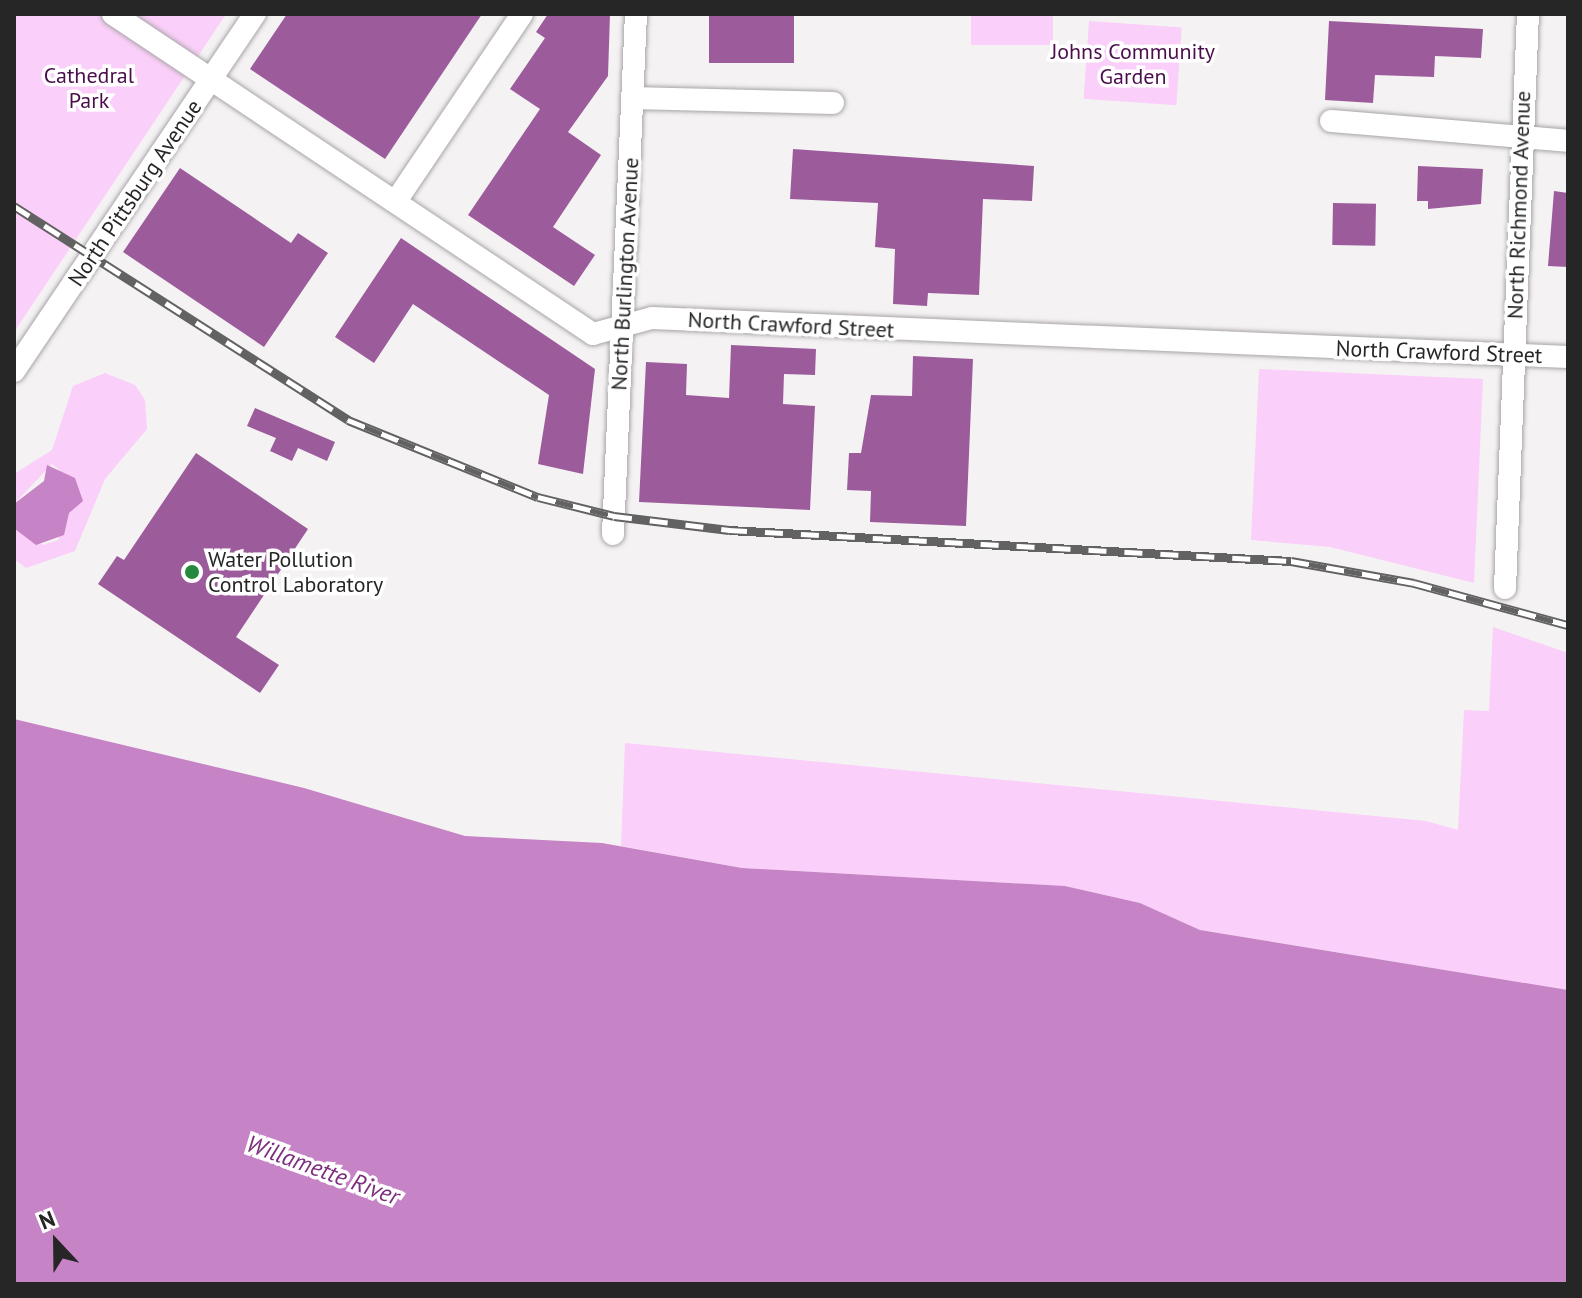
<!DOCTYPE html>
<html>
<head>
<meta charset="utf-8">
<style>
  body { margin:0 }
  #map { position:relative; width:1582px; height:1298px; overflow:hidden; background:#f5f2f4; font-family:"PT Sans",sans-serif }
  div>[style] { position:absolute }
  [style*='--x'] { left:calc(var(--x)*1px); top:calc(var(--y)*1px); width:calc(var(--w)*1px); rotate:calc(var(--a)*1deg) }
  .green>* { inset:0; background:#facff9; transform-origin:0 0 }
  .water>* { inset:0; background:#c683c5 }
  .building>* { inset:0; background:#9c5c9b; transform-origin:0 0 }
  .roads { filter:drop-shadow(0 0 2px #a8a5a7) drop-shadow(0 0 2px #a8a5a7) }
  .minor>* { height:22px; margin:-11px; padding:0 11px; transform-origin:11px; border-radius:11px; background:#fff }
  .rail>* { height:9px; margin-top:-4.5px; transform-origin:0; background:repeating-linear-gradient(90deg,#fff 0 18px,#636263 0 36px); box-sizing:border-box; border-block:2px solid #636263 }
  .dots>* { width:22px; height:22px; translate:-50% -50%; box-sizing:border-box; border:4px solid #fff; border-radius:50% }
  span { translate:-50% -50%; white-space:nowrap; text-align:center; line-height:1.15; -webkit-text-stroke:7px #fff; paint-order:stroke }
  .park-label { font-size:22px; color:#4b0e4c }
  .street-label { font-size:22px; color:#272627 }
  .poi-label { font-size:22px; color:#272627 }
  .left { translate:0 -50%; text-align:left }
  .water-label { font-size:24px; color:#7d2e7e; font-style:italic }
  .frame { position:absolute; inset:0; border:16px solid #272627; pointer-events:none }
  .north { position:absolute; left:16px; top:1202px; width:80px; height:80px; -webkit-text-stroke:6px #fff; paint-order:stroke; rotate:338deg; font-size:22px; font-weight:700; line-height:32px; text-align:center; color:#272627 }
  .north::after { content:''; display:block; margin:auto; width:28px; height:36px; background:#272627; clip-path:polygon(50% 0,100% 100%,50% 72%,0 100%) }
</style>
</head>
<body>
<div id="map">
  <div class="green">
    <i style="clip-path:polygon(14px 14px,226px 14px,14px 332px)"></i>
    <i style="left:971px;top:14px;width:82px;height:31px"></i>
    <i style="left:1089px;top:21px;width:93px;height:78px;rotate:4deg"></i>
    <i style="clip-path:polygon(1259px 369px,1483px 379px,1474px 583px,1330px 547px,1251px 540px)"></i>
    <i style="clip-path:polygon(105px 373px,135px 385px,145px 400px,147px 429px,105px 479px,75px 551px,26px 568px,14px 559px,14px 527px,43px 545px,58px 540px,76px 484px,52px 464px,14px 504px,14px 474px,52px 450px,73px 386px)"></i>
    <i style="clip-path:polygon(1493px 627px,1568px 653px,1568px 990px,1200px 930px,1140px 903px,1065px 886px,742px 868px,621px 846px,625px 743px,1426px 821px,1458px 830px,1464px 710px,1489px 711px)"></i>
  </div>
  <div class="water">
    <i style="clip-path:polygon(47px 465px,75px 478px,83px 501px,69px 513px,64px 535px,36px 545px,15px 529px,14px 504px,44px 481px)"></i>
    <i style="clip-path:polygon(14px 719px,304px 788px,465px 836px,602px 843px,742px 868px,1065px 886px,1140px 903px,1200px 930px,1568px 990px,1568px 1284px,14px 1284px)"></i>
  </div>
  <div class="building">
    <i style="clip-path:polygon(287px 14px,482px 14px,385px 159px,250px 69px)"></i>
    <i style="clip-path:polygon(548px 14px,610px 14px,608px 76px,568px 132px,601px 155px,553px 227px,595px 255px,574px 286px,468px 215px,540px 109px,510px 89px,545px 38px,536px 32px)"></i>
    <i style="left:709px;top:14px;width:85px;height:49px"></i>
    <i style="clip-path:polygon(1329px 21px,1483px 29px,1481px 58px,1435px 56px,1434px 77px,1375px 75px,1373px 103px,1325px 100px)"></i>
    <i style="clip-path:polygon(793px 149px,1034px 166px,1032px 201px,983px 199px,979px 295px,928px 293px,927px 306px,893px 304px,895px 249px,875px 247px,878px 203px,790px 199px)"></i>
    <i style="clip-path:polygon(1418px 166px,1483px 169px,1481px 204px,1428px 209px,1428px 201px,1417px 201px)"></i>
    <i style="clip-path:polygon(180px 168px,291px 243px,298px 233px,328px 253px,264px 347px,123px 252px)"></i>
    <i style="clip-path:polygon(1554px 191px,1568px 193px,1568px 267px,1548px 266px)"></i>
    <i style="left:1333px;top:203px;width:43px;height:42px;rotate:1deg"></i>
    <i style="clip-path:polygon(401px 238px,595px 369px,583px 474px,538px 464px,549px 395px,413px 304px,374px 363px,335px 337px)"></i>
    <i style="clip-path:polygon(731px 345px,816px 349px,815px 375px,784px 374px,783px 404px,815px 406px,810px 510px,639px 502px,646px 362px,687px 364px,686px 395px,729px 398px)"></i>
    <i style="clip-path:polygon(913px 356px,973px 359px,966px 526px,870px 522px,871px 491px,847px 490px,849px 453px,861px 453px,871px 395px,912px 396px)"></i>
    <i style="clip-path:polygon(255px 408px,335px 442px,327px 461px,298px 448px,292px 461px,270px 451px,276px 438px,247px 426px)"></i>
    <i style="clip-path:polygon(196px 453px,308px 529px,236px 637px,279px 665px,260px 693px,98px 584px,117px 556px,124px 560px)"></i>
  </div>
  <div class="roads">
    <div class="minor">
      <i style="--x:113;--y:14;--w:577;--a:33.69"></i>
      <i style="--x:593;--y:334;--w:61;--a:-15.2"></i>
      <i style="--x:652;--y:318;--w:917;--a:2.44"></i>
      <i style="--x:633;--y:98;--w:200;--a:1.4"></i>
      <i style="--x:1331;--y:121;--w:238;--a:4.8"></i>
      <i style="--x:396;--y:201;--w:225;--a:-56"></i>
      <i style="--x:14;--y:371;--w:431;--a:-56"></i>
      <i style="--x:613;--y:534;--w:521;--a:-87.47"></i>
      <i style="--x:1505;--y:588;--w:574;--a:-87.71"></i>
    </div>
  </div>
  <div class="rail">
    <i style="--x:14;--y:206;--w:397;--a:32.6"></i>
    <i style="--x:348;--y:420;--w:205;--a:22.1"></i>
    <i style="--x:538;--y:497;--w:78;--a:14"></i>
    <i style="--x:614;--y:516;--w:116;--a:6.9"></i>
    <i style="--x:729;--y:530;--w:563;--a:3.16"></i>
    <i style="--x:1291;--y:561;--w:125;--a:10.1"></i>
    <i style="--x:1414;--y:583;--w:160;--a:15.3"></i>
  </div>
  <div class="dots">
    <i style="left:192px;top:572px;background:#25883c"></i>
  </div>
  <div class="park-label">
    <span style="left:1133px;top:64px">Johns Community<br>Garden</span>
    <span style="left:89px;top:88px">Cathedral<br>Park</span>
  </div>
  <div class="street-label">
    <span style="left:135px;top:193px;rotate:-56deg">North Pittsburg Avenue</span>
    <span style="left:1519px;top:205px;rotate:-88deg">North Richmond Avenue</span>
    <span style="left:625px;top:274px;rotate:-87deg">North Burlington Avenue</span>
    <span style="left:791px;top:325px;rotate:3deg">North Crawford Street</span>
    <span style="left:1439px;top:352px;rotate:2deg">North Crawford Street</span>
  </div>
  <div class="poi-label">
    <span class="left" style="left:208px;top:572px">Water Pollution<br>Control Laboratory</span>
  </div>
  <div class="water-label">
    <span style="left:323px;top:1170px;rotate:20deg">Willamette River</span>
  </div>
  <div class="frame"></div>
  <div class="north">N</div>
</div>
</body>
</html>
